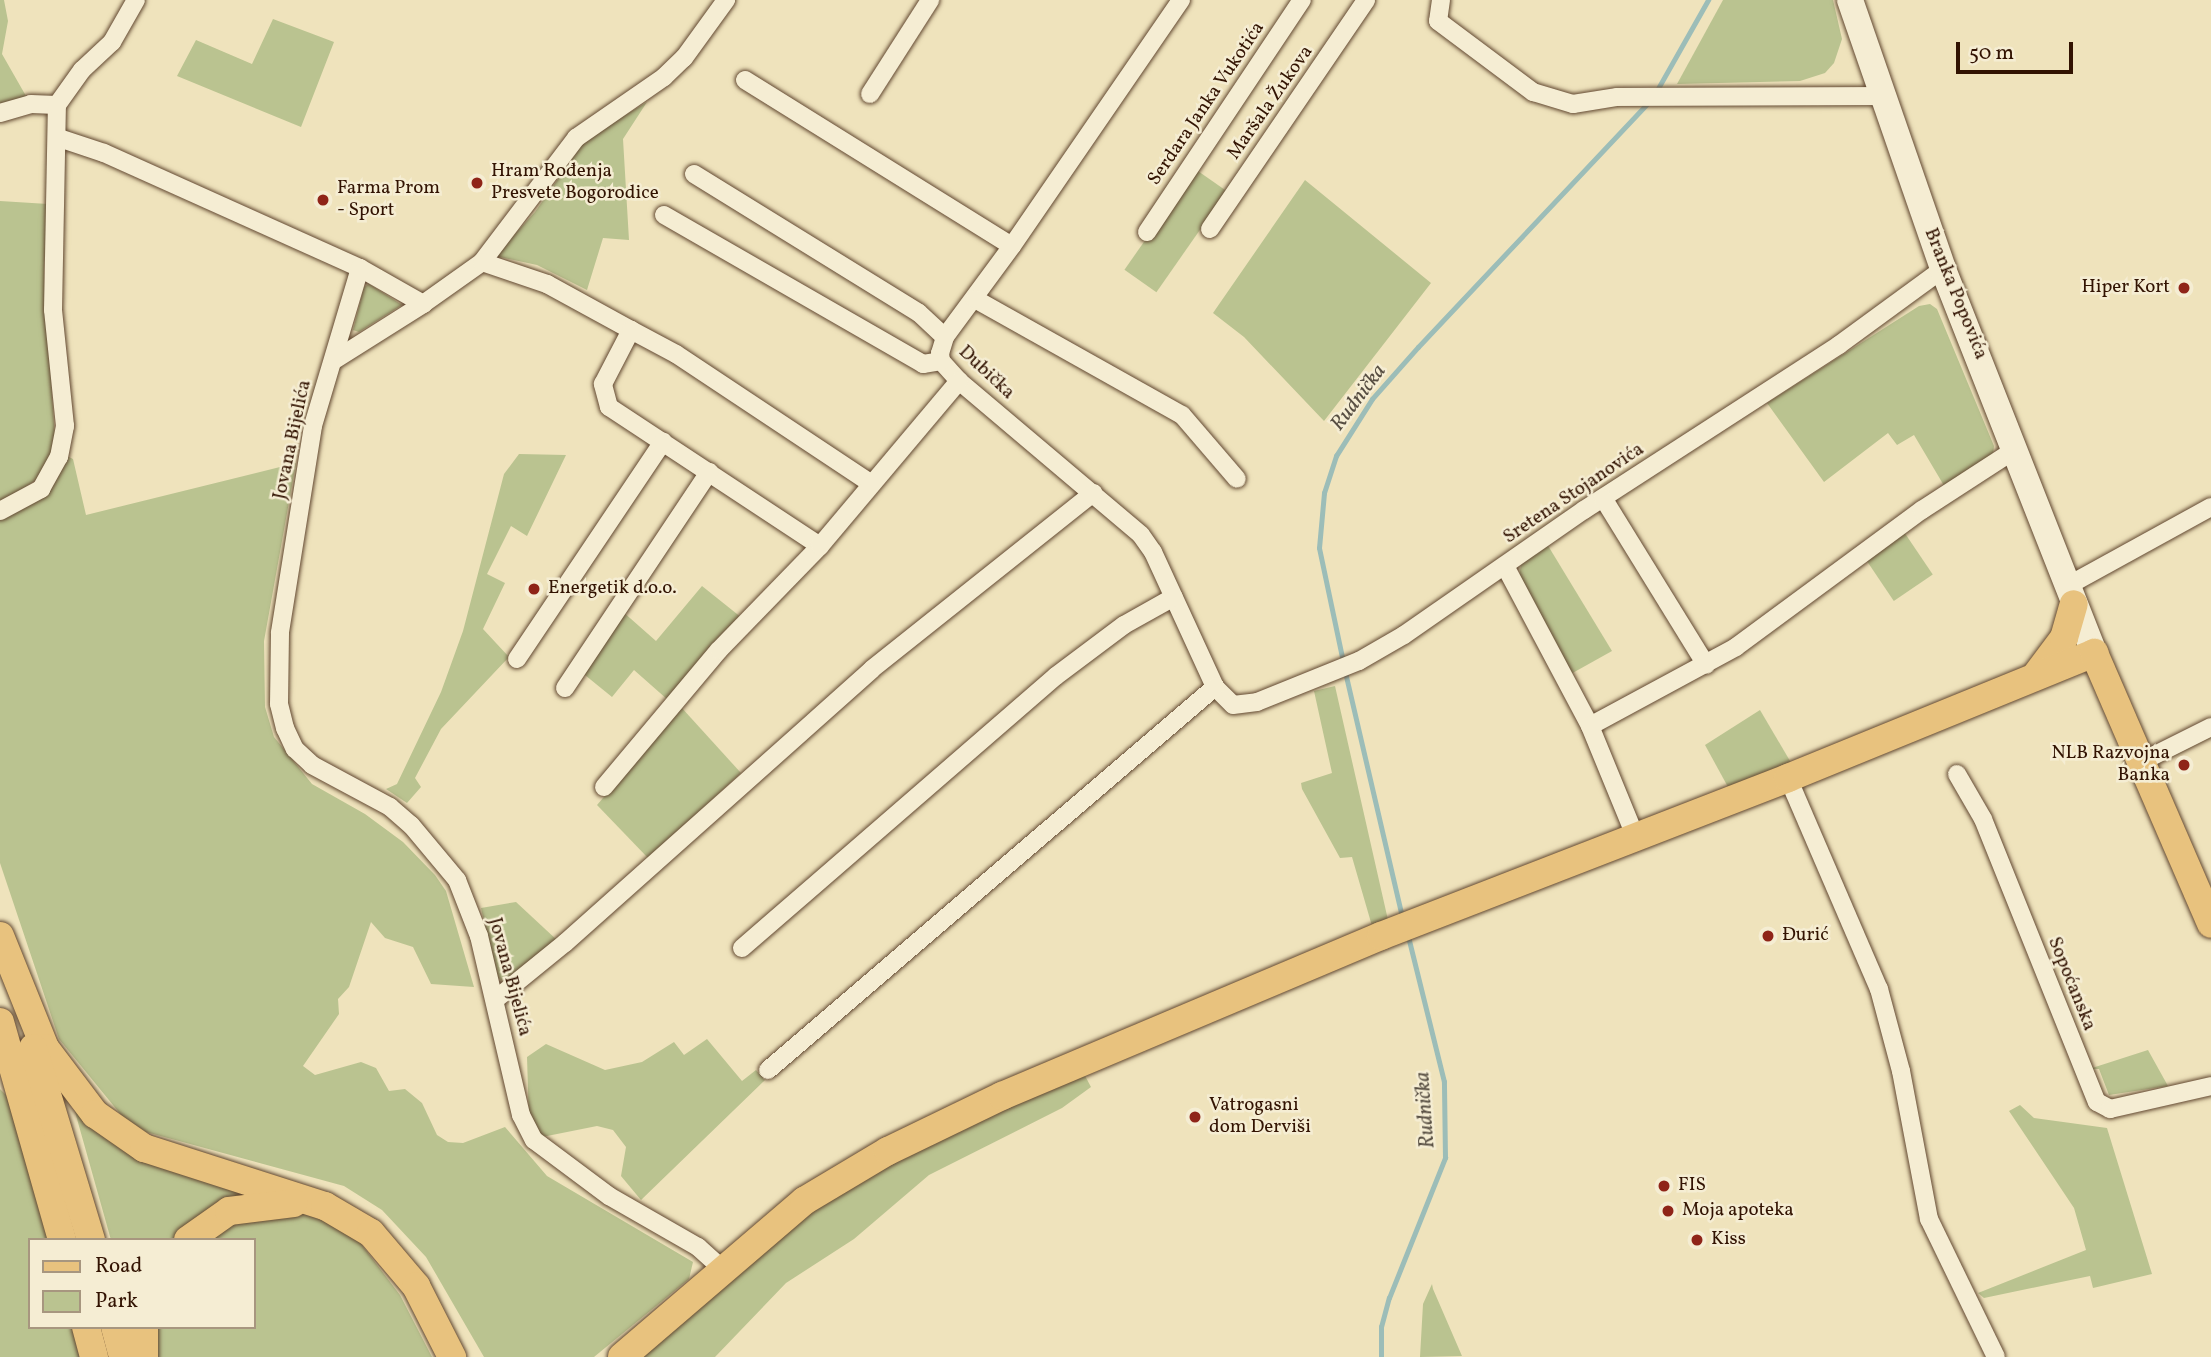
<!DOCTYPE html>
<html>
<head>
<meta charset="utf-8">
<style>
  body { margin:0 }
  #map { position:relative; width:2211px; height:1357px; overflow:hidden; background:#efe3bc; font-family:Vollkorn,serif }
  div>[style] { position:absolute }
  [style*='--x'] { left:calc(var(--x)*1px); top:calc(var(--y)*1px); width:calc(var(--w)*1px); rotate:calc(var(--a)*1deg) }
  .green>* { inset:0; background:#bac390; transform-origin:0 0 }
  .stream>* { height:4.5px; margin:-2.25px; padding:0 2.25px; transform-origin:2.25px; border-radius:2.25px; background:#9cbdb8 }
  .roads { filter:drop-shadow(0 0 2px #614730) drop-shadow(0 0 2px #614730) }
  .street>* { height:18px; margin:-9px; padding:0 9px; transform-origin:9px; border-radius:9px; background:#f5edd3 }
  .secondary>* { height:26px; margin:-13px; padding:0 13px; transform-origin:13px; border-radius:13px; background:#f5edd3 }
  .primary>* { height:28px; margin:-14px; padding:0 14px; transform-origin:14px; border-radius:14px; background:#e8c27e }
  .dots>* { width:19px; height:19px; translate:-50% -50%; box-sizing:border-box; border:4px solid #f5edd3; border-radius:50% }
  span { translate:-50% -50%; white-space:nowrap; text-align:center; line-height:1.15; -webkit-text-stroke:5px #f5edd3; paint-order:stroke }
  .street-label { font-size:19px; color:#321302 }
  .poi-label { font-size:19px; color:#321302 }
  .left { translate:0 -50%; text-align:left }
  .right { translate:-100% -50%; text-align:right }
  .water-label { font-size:21px; color:#574e42; font-style:italic }
  .legend { position:absolute; left:28px; top:1238px; width:228px; height:91px; box-sizing:border-box; background:#f5edd3; border:2px solid #a7967f; margin:0; padding:9px 12px; list-style:none; font-size:21px; color:#321302 }
  .legend li { display:flex; align-items:center; gap:14px; height:35px }
  .legend b { width:35px; border:2px solid #a7967f }
  .scale { position:absolute; left:1956px; top:42px; width:117px; height:32px; box-sizing:border-box; border:4px solid #321302; border-top:0; padding-left:9px; font-size:21px; line-height:24px; white-space:nowrap; color:#321302; -webkit-text-stroke:5px #f5edd3; paint-order:stroke }
</style>
</head>
<body>
<div id="map">
  <div class="green">
    <i style="clip-path:polygon(0 0,4px 0,8px 21px,2px 54px,26px 96px,0 106px)"></i>
    <i style="clip-path:polygon(1723px 0,1833px 0,1842px 39px,1834px 63px,1825px 73px,1800px 81px,1677px 84px)"></i>
    <i style="clip-path:polygon(273px 19px,334px 42px,301px 127px,177px 76px,196px 40px,252px 64px)"></i>
    <i style="clip-path:polygon(647px 102px,623px 139px,629px 240px,603px 238px,587px 290px,537px 265px,495px 256px,535px 212px,586px 139px)"></i>
    <i style="left:1195px;top:169px;width:39px;height:123px;rotate:35deg"></i>
    <i style="clip-path:polygon(1305px 180px,1431px 283px,1324px 421px,1244px 337px,1213px 313px)"></i>
    <i style="clip-path:polygon(0 201px,48px 204px,44px 268px,55px 440px,50px 459px,36px 480px,0 504px)"></i>
    <i style="clip-path:polygon(369px 284px,402px 305px,359px 332px,353px 330px,364px 287px)"></i>
    <i style="clip-path:polygon(1930px 304px,1937px 309px,1994px 446px,1993px 455px,1946px 489px,1914px 435px,1897px 445px,1888px 433px,1824px 482px,1767px 403px,1919px 306px)"></i>
    <i style="clip-path:polygon(519px 454px,566px 455px,527px 536px,511px 526px,487px 574px,505px 583px,483px 629px,509px 657px,441px 729px,415px 778px,421px 787px,407px 803px,386px 789px,397px 784px,441px 692px,463px 631px,504px 474px)"></i>
    <i style="clip-path:polygon(67px 456px,73px 459px,86px 515px,296px 463px,264px 641px,265px 707px,274px 737px,312px 784px,365px 814px,403px 842px,435px 875px,446px 891px,474px 987px,431px 984px,413px 947px,385px 938px,371px 922px,349px 987px,338px 999px,339px 1014px,303px 1066px,315px 1075px,361px 1062px,376px 1068px,389px 1091px,405px 1089px,422px 1103px,437px 1135px,448px 1142px,463px 1143px,505px 1127px,547px 1176px,693px 1262px,689px 1279px,594px 1357px,484px 1357px,426px 1257px,382px 1210px,344px 1186px,146px 1132px,122px 1116px,59px 1039px,0 863px,0 517px)"></i>
    <i style="left:1902px;top:529px;width:55px;height:47px;rotate:56deg"></i>
    <i style="clip-path:polygon(1547px 544px,1612px 651px,1569px 675px,1519px 579px,1521px 563px)"></i>
    <i style="clip-path:polygon(702px 586px,742px 618px,668px 700px,634px 670px,612px 697px,580px 671px,622px 611px,656px 641px)"></i>
    <i style="clip-path:polygon(1335px 686px,1388px 920px,1372px 926px,1352px 857px,1340px 858px,1302px 789px,1301px 783px,1332px 773px,1314px 691px)"></i>
    <i style="clip-path:polygon(681px 707px,741px 773px,648px 858px,597px 805px)"></i>
    <i style="clip-path:polygon(1760px 710px,1793px 766px,1728px 787px,1705px 745px)"></i>
    <i style="clip-path:polygon(516px 902px,558px 941px,509px 980px,503px 981px,497px 978px,481px 908px)"></i>
    <i style="clip-path:polygon(707px 1039px,742px 1081px,756px 1070px,765px 1080px,641px 1200px,621px 1176px,626px 1147px,613px 1130px,597px 1126px,542px 1137px,529px 1121px,527px 1057px,546px 1044px,605px 1070px,642px 1062px,674px 1042px,684px 1055px)"></i>
    <i style="clip-path:polygon(2148px 1050px,2168px 1086px,2109px 1095px,2099px 1069px,2089px 1069px)"></i>
    <i style="clip-path:polygon(1083px 1072px,1091px 1087px,1062px 1108px,929px 1175px,854px 1239px,786px 1283px,715px 1357px,635px 1357px,830px 1194px)"></i>
    <i style="clip-path:polygon(0 1089px,11px 1100px,49px 1240px,30px 1240px,30px 1327px,73px 1327px,82px 1357px,0 1357px)"></i>
    <i style="clip-path:polygon(70px 1094px,90px 1117px,269px 1192px,183px 1240px,111px 1240px)"></i>
    <i style="clip-path:polygon(2020px 1105px,2034px 1118px,2107px 1128px,2152px 1274px,2093px 1288px,2090px 1276px,1984px 1298px,1978px 1293px,2086px 1250px,2074px 1208px,2009px 1111px)"></i>
    <i style="clip-path:polygon(284px 1211px,324px 1215px,355px 1236px,400px 1295px,432px 1357px,151px 1357px,152px 1327px,254px 1327px,254px 1240px,199px 1240px,230px 1221px)"></i>
    <i style="clip-path:polygon(1432px 1284px,1433px 1289px,1462px 1356px,1420px 1357px,1423px 1304px)"></i>
  </div>
  <div class="stream">
    <i style="--x:1656;--y:92;--w:106;--a:-60.5"></i>
    <i style="--x:1343;--y:662;--w:116;--a:-101.9"></i>
    <i style="--x:1319;--y:548;--w:55;--a:-84.8"></i>
    <i style="--x:1324;--y:493;--w:39;--a:-72"></i>
    <i style="--x:1336;--y:456;--w:67;--a:-57.7"></i>
    <i style="--x:1372;--y:399;--w:69;--a:-48.5"></i>
    <i style="--x:1418;--y:347;--w:337;--a:-46.7"></i>
    <i style="--x:1345;--y:670;--w:252;--a:76.9"></i>
    <i style="--x:1381;--y:1357;--w:30;--a:-90"></i>
    <i style="--x:1381;--y:1327;--w:30;--a:-75"></i>
    <i style="--x:1389;--y:1298;--w:151;--a:-68.2"></i>
    <i style="--x:1445;--y:1158;--w:76;--a:-90.8"></i>
    <i style="--x:1444;--y:1082;--w:149;--a:-103.9"></i>
  </div>
  <div class="roads">
    <div class="street">
      <i style="--x:1181;--y:0;--w:298;--a:124.5"></i>
      <i style="--x:1012;--y:246;--w:113;--a:126.4"></i>
      <i style="--x:945;--y:337;--w:17;--a:107"></i>
      <i style="--x:940;--y:353;--w:8;--a:83"></i>
      <i style="--x:941;--y:361;--w:27;--a:48"></i>
      <i style="--x:959;--y:381;--w:238;--a:40.2"></i>
      <i style="--x:1141;--y:535;--w:21;--a:55"></i>
      <i style="--x:1153;--y:552;--w:149;--a:65.3"></i>
      <i style="--x:1215;--y:687;--w:25;--a:45"></i>
      <i style="--x:1233;--y:705;--w:24;--a:-7"></i>
      <i style="--x:1257;--y:702;--w:110;--a:-21.9"></i>
      <i style="--x:1359;--y:661;--w:52;--a:-30"></i>
      <i style="--x:1404;--y:635;--w:219;--a:-34.8"></i>
      <i style="--x:1584;--y:510;--w:304;--a:-32.9"></i>
      <i style="--x:1839;--y:345;--w:129;--a:-36.2"></i>
      <i style="--x:1441;--y:0;--w:21;--a:98"></i>
      <i style="--x:1438;--y:21;--w:119;--a:36.8"></i>
      <i style="--x:1533;--y:92;--w:42;--a:16.7"></i>
      <i style="--x:1573;--y:104;--w:45;--a:-9"></i>
      <i style="--x:1617;--y:97;--w:264;--a:-0.2"></i>
      <i style="--x:745;--y:80;--w:314;--a:31.9"></i>
      <i style="--x:870;--y:94;--w:112;--a:-57.4"></i>
      <i style="--x:0;--y:113;--w:32;--a:-16"></i>
      <i style="--x:31;--y:104;--w:26;--a:2"></i>
      <i style="--x:59;--y:138;--w:47;--a:18.4"></i>
      <i style="--x:104;--y:153;--w:281;--a:24.2"></i>
      <i style="--x:360;--y:268;--w:73;--a:29.7"></i>
      <i style="--x:423;--y:304;--w:72;--a:-35.4"></i>
      <i style="--x:482;--y:262;--w:156;--a:-52.8"></i>
      <i style="--x:576;--y:138;--w:107;--a:-34.7"></i>
      <i style="--x:664;--y:77;--w:28;--a:-44"></i>
      <i style="--x:684;--y:58;--w:72;--a:-54.1"></i>
      <i style="--x:694;--y:174;--w:264;--a:31.7"></i>
      <i style="--x:919;--y:313;--w:35;--a:43"></i>
      <i style="--x:664;--y:215;--w:299;--a:29.9"></i>
      <i style="--x:923;--y:364;--w:18;--a:-9"></i>
      <i style="--x:1210;--y:229;--w:277;--a:-55.7"></i>
      <i style="--x:1147;--y:232;--w:279;--a:-56.3"></i>
      <i style="--x:482;--y:262;--w:69;--a:18.7"></i>
      <i style="--x:547;--y:284;--w:96;--a:28.7"></i>
      <i style="--x:360;--y:268;--w:165;--a:106.6"></i>
      <i style="--x:313;--y:426;--w:210;--a:99.1"></i>
      <i style="--x:280;--y:633;--w:71;--a:90.8"></i>
      <i style="--x:279;--y:704;--w:25;--a:76"></i>
      <i style="--x:285;--y:728;--w:23;--a:65"></i>
      <i style="--x:295;--y:749;--w:23;--a:43"></i>
      <i style="--x:312;--y:765;--w:89;--a:28.3"></i>
      <i style="--x:390;--y:807;--w:28;--a:41"></i>
      <i style="--x:411;--y:825;--w:72;--a:50.1"></i>
      <i style="--x:457;--y:880;--w:60;--a:68.6"></i>
      <i style="--x:479;--y:936;--w:184;--a:76.8"></i>
      <i style="--x:521;--y:1115;--w:28;--a:63"></i>
      <i style="--x:534;--y:1140;--w:94;--a:36.7"></i>
      <i style="--x:609;--y:1196;--w:103;--a:29.8"></i>
      <i style="--x:698;--y:1247;--w:31;--a:42"></i>
      <i style="--x:975;--y:299;--w:237;--a:29.3"></i>
      <i style="--x:1182;--y:415;--w:84;--a:49.3"></i>
      <i style="--x:333;--y:361;--w:107;--a:-32.3"></i>
      <i style="--x:1603;--y:498;--w:196;--a:58.3"></i>
      <i style="--x:0;--y:511;--w:47;--a:-28.2"></i>
      <i style="--x:41;--y:489;--w:37;--a:-61"></i>
      <i style="--x:59;--y:457;--w:32;--a:-79"></i>
      <i style="--x:65;--y:426;--w:117;--a:-95.9"></i>
      <i style="--x:53;--y:310;--w:205;--a:-88.9"></i>
      <i style="--x:57;--y:105;--w:43;--a:-54.5"></i>
      <i style="--x:82;--y:70;--w:41;--a:-43"></i>
      <i style="--x:112;--y:42;--w:48;--a:-60.3"></i>
      <i style="--x:820;--y:546;--w:253;--a:-146.6"></i>
      <i style="--x:609;--y:407;--w:24;--a:-105"></i>
      <i style="--x:603;--y:384;--w:61;--a:-62.6"></i>
      <i style="--x:631;--y:330;--w:51;--a:28.1"></i>
      <i style="--x:676;--y:354;--w:235;--a:33.6"></i>
      <i style="--x:1505;--y:566;--w:181;--a:62"></i>
      <i style="--x:1590;--y:726;--w:121;--a:67.7"></i>
      <i style="--x:2069;--y:585;--w:162;--a:-28.8"></i>
      <i style="--x:517;--y:659;--w:262;--a:-56.1"></i>
      <i style="--x:565;--y:688;--w:260;--a:-56.3"></i>
      <i style="--x:1590;--y:726;--w:166;--a:-28.4"></i>
      <i style="--x:1736;--y:647;--w:231;--a:-36.4"></i>
      <i style="--x:1922;--y:510;--w:112;--a:-33"></i>
      <i style="--x:2143;--y:761;--w:76;--a:-26.6"></i>
      <i style="--x:1957;--y:774;--w:52;--a:60"></i>
      <i style="--x:1983;--y:819;--w:305;--a:68.1"></i>
      <i style="--x:2097;--y:1102;--w:15;--a:28"></i>
      <i style="--x:2110;--y:1109;--w:104;--a:-12.8"></i>
      <i style="--x:1788;--y:778;--w:230;--a:66.7"></i>
      <i style="--x:1879;--y:989;--w:85;--a:75"></i>
      <i style="--x:1901;--y:1071;--w:151;--a:79.3"></i>
      <i style="--x:1929;--y:1219;--w:153;--a:64.1"></i>
      <i style="--x:604;--y:787;--w:179;--a:-50"></i>
      <i style="--x:719;--y:650;--w:145;--a:-45.8"></i>
      <i style="--x:820;--y:546;--w:216;--a:-49.9"></i>
      <i style="--x:742;--y:948;--w:415;--a:-40.9"></i>
      <i style="--x:1056;--y:676;--w:85;--a:-36.9"></i>
      <i style="--x:1124;--y:625;--w:57;--a:-29.2"></i>
      <i style="--x:496;--y:999;--w:89;--a:-39.1"></i>
      <i style="--x:565;--y:943;--w:411;--a:-41.7"></i>
      <i style="--x:872;--y:669;--w:283;--a:-38.5"></i>
      <i style="--x:768;--y:1070;--w:589;--a:-40.59"></i>
    </div>
    <div class="secondary">
      <i style="--x:1850;--y:0;--w:285;--a:70.9"></i>
      <i style="--x:1943;--y:269;--w:413;--a:68.5"></i>
    </div>
    <div class="primary">
      <i style="--x:2037;--y:674;--w:45;--a:-53.1"></i>
      <i style="--x:2064;--y:638;--w:35;--a:-74"></i>
      <i style="--x:0;--y:936;--w:121;--a:68.1"></i>
      <i style="--x:45;--y:1048;--w:83;--a:52.9"></i>
      <i style="--x:95;--y:1114;--w:60;--a:34.8"></i>
      <i style="--x:144;--y:1148;--w:190;--a:17.8"></i>
      <i style="--x:325;--y:1206;--w:53;--a:30.4"></i>
      <i style="--x:371;--y:1233;--w:70;--a:49.7"></i>
      <i style="--x:416;--y:1286;--w:80;--a:63.1"></i>
      <i style="--x:0;--y:1022;--w:227;--a:74.1"></i>
      <i style="--x:33;--y:1048;--w:201;--a:73.2"></i>
      <i style="--x:188;--y:1240;--w:50;--a:-35.3"></i>
      <i style="--x:229;--y:1211;--w:65;--a:-7"></i>
      <i style="--x:86;--y:1327;--w:31;--a:75"></i>
      <i style="--x:115;--y:1327;--w:31;--a:75"></i>
      <i style="--x:144;--y:1357;--w:30;--a:-90"></i>
      <i style="--x:622;--y:1357;--w:240;--a:-40.6"></i>
      <i style="--x:804;--y:1201;--w:98;--a:-30.8"></i>
      <i style="--x:888;--y:1151;--w:127;--a:-25.8"></i>
      <i style="--x:1002;--y:1096;--w:411;--a:-22.9"></i>
      <i style="--x:1381;--y:936;--w:437;--a:-21.2"></i>
      <i style="--x:1788;--y:778;--w:331;--a:-22.2"></i>
      <i style="--x:2094;--y:653;--w:295;--a:66.6"></i>
    </div>
  </div>
  <div class="dots">
    <i style="left:477px;top:183px;background:#8f2418"></i>
    <i style="left:323px;top:200px;background:#8f2418"></i>
    <i style="left:2184px;top:288px;background:#8f2418"></i>
    <i style="left:534px;top:589px;background:#8f2418"></i>
    <i style="left:2184px;top:765px;background:#8f2418"></i>
    <i style="left:1768px;top:936px;background:#8f2418"></i>
    <i style="left:1195px;top:1117px;background:#8f2418"></i>
    <i style="left:1664px;top:1186px;background:#8f2418"></i>
    <i style="left:1668px;top:1211px;background:#8f2418"></i>
    <i style="left:1697px;top:1240px;background:#8f2418"></i>
  </div>
  <div class="street-label">
    <span style="left:1271px;top:103px;rotate:-55deg">Maršala Žukova</span>
    <span style="left:1207px;top:104px;rotate:-56deg">Serdara Janka Vukotića</span>
    <span style="left:1955px;top:294px;rotate:68deg">Branka Popovića</span>
    <span style="left:986px;top:373px;rotate:43deg">Dubička</span>
    <span style="left:293px;top:440px;rotate:-78deg">Jovana Bijelića</span>
    <span style="left:1574px;top:494px;rotate:-34deg">Sretena Stojanovića</span>
    <span style="left:509px;top:977px;rotate:75deg">Jovana Bijelića</span>
    <span style="left:2071px;top:984px;rotate:68deg">Sopoćanska</span>
  </div>
  <div class="poi-label">
    <span class="left" style="left:491px;top:183px">Hram Rođenja<br>Presvete Bogorodice</span>
    <span class="left" style="left:337px;top:200px">Farma Prom<br>- Sport</span>
    <span class="right" style="left:2170px;top:288px">Hiper Kort</span>
    <span class="left" style="left:548px;top:589px">Energetik d.o.o.</span>
    <span class="right" style="left:2170px;top:765px">NLB Razvojna<br>Banka</span>
    <span class="left" style="left:1782px;top:936px">Đurić</span>
    <span class="left" style="left:1209px;top:1117px">Vatrogasni<br>dom Derviši</span>
    <span class="left" style="left:1678px;top:1186px">FIS</span>
    <span class="left" style="left:1682px;top:1211px">Moja apoteka</span>
    <span class="left" style="left:1711px;top:1240px">Kiss</span>
  </div>
  <div class="water-label">
    <span style="left:1359px;top:398px;rotate:-53deg">Rudnička</span>
    <span style="left:1426px;top:1110px;rotate:-94deg">Rudnička</span>
  </div>
  <ul class="legend">
  <li><b style="height:9px;background:#e8c27e"></b>Road</li>
  <li><b style="height:19px;background:#bac390"></b>Park</li>
  </ul>
  <div class="scale">50 m</div>
</div>
</body>
</html>
